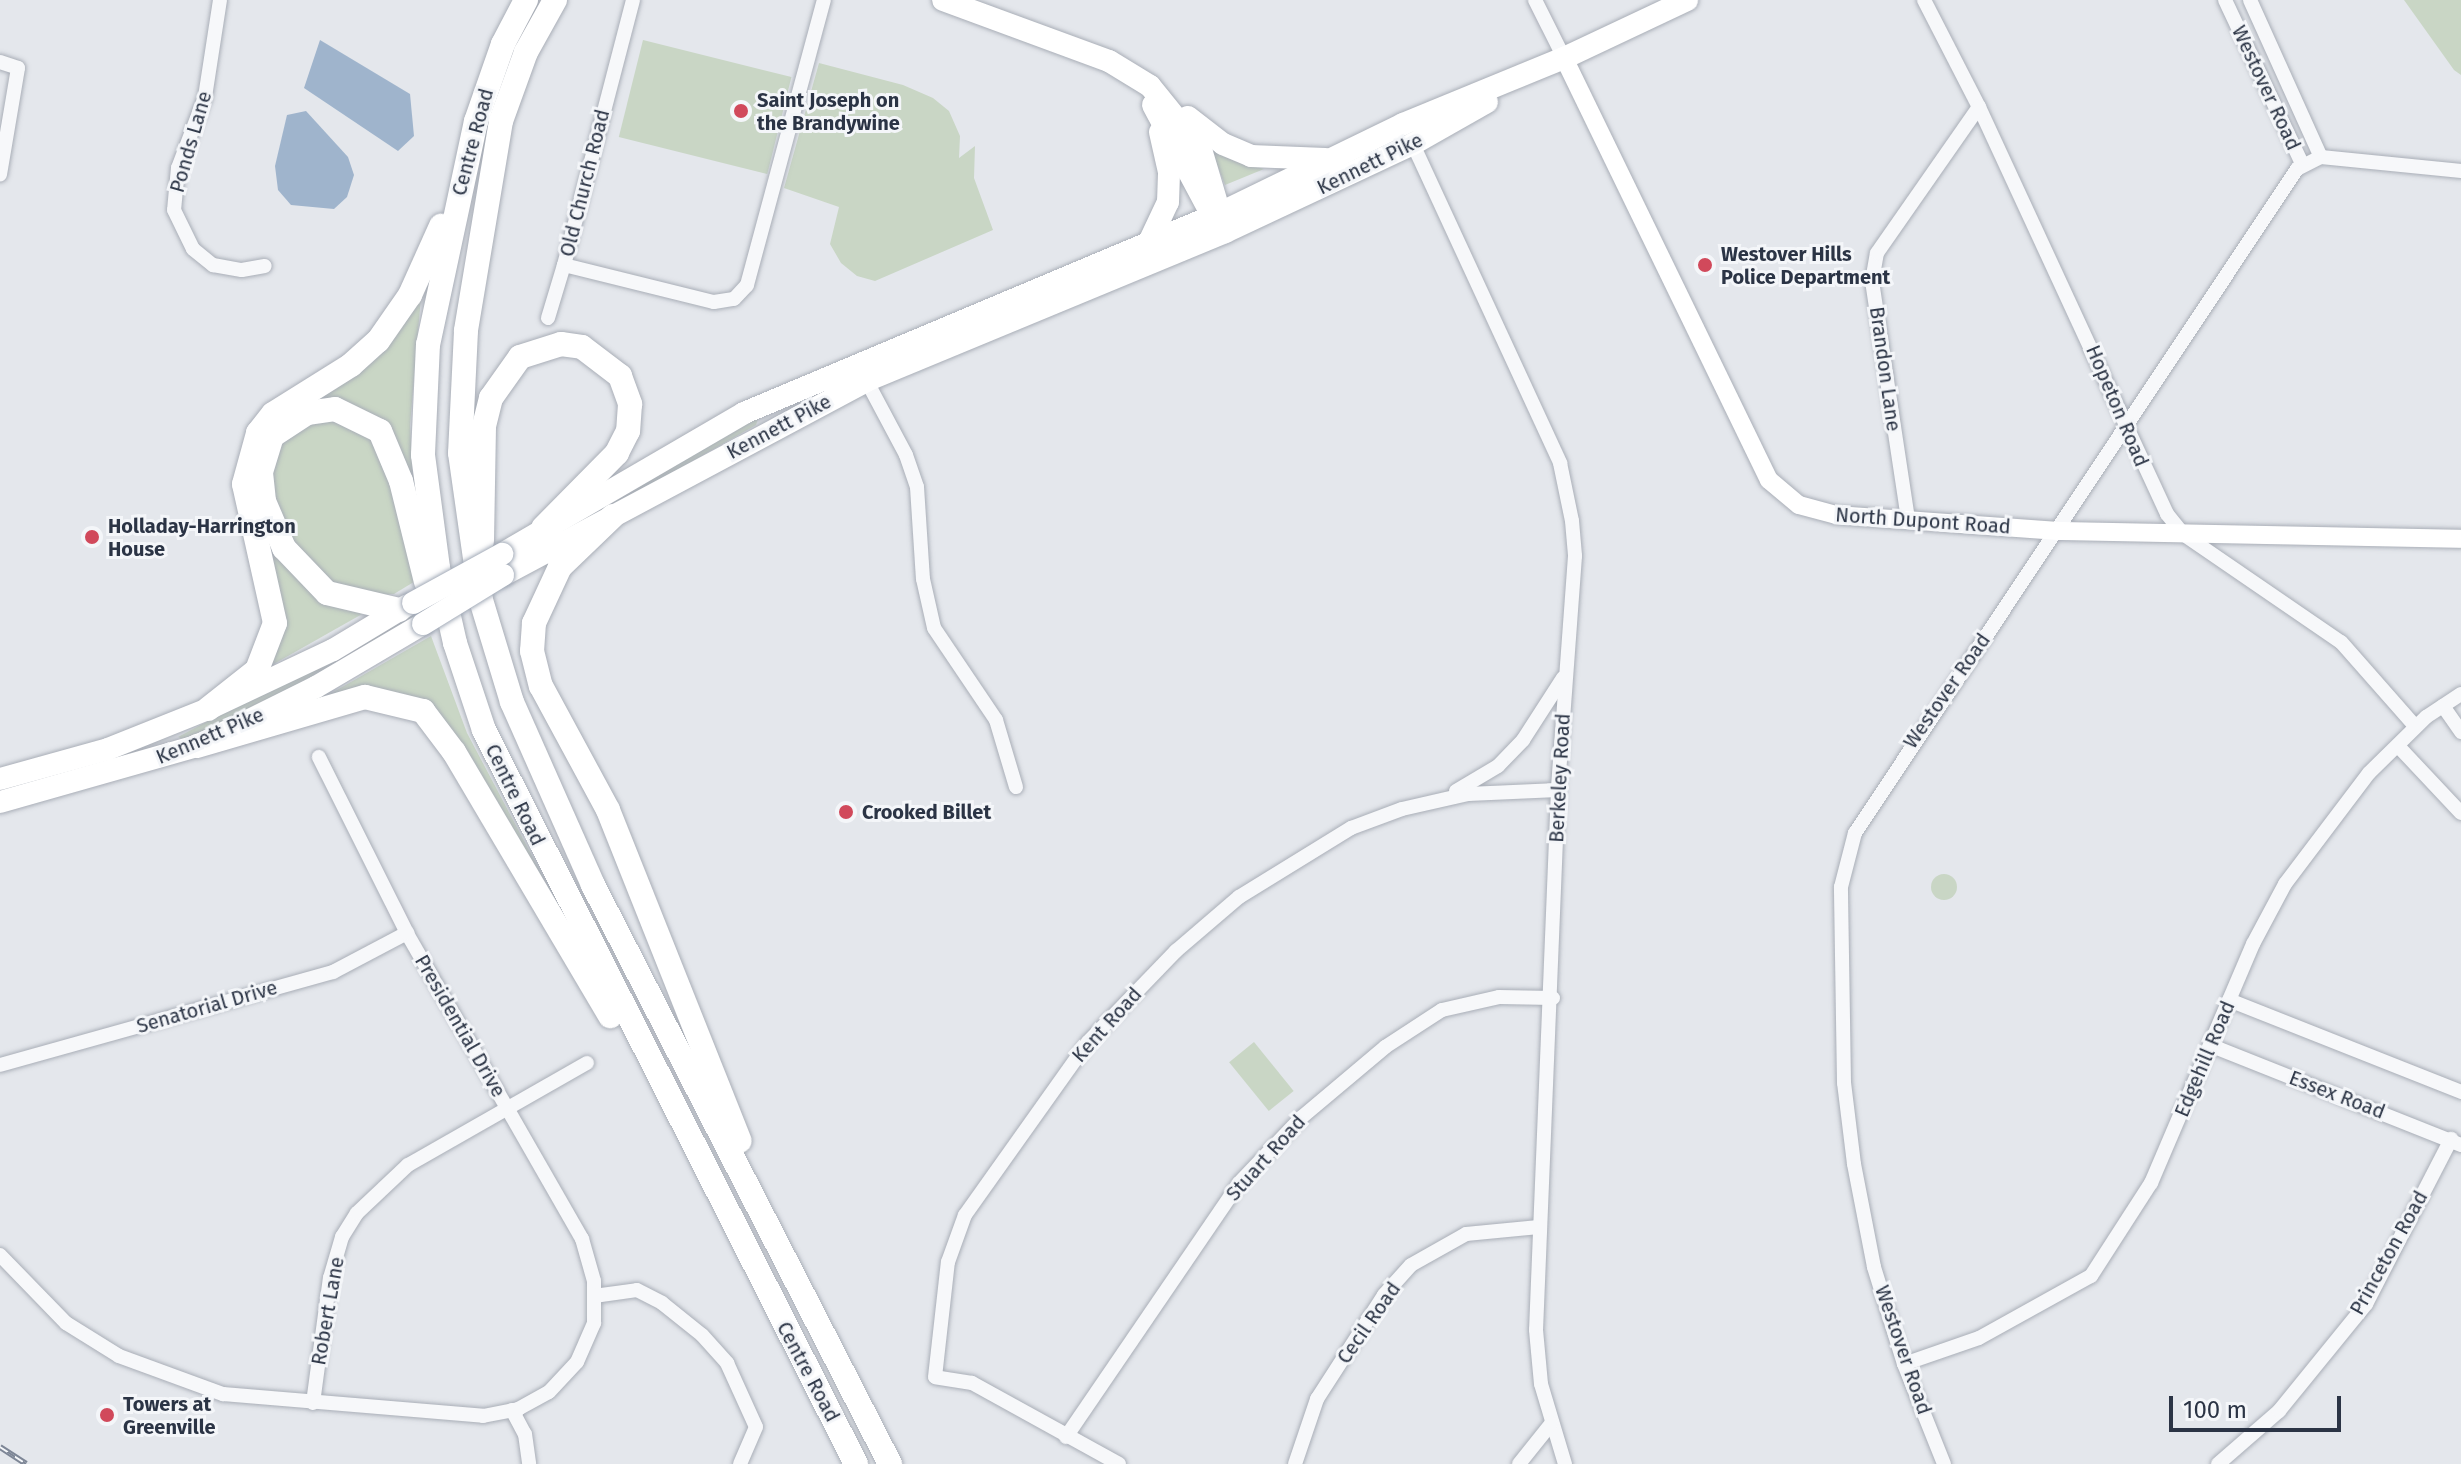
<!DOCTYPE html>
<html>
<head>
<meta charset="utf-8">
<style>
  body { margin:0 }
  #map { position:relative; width:2461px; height:1464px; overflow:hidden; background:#e4e7ec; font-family:"Fira Sans",sans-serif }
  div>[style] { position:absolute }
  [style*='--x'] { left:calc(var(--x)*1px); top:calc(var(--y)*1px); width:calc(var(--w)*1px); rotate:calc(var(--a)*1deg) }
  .green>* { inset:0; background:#c9d6c5; transform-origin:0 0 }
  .round { border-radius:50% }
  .water>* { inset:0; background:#9fb4cc }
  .roads { filter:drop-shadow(0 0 2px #a9aeb7) drop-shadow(0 0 2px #a9aeb7) }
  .street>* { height:14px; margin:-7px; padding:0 7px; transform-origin:7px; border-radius:7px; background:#f7f8fa }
  .secondary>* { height:18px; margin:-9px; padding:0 9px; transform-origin:9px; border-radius:9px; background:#fff }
  .primary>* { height:22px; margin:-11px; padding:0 11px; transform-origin:11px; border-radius:11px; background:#fff }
  .highway>* { height:24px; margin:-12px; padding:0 12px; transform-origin:12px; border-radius:12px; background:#fff }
  .rail>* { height:6px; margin-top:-3px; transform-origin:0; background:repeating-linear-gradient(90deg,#f4f6f9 0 9px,#7d8696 0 18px); box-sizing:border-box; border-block:2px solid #7d8696 }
  .bridges { filter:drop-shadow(0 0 2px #a3abb8) drop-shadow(0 0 2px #a3abb8) }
  .primary-bridge>* { height:22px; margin:-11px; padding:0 11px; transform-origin:11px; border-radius:11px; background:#fff }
  .dots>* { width:22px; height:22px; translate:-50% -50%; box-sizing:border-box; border:4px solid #f4f6f9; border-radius:50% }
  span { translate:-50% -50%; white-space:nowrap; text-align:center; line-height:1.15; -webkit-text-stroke:6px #f4f6f9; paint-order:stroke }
  .street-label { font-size:20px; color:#2b3445 }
  .poi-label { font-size:20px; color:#2b3445; font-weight:700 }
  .left { translate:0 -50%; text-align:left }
  .scale { position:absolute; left:2169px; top:1396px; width:172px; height:36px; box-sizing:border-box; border:4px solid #2b3445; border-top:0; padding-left:10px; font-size:24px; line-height:28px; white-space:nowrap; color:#2b3445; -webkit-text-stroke:6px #f4f6f9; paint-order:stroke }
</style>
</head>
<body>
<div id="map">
  <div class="green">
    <i style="clip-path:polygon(2404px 0,2461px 0,2461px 75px,2454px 70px)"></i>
    <i style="left:643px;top:40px;width:153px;height:100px;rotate:14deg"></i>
    <i style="clip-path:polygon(819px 63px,903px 85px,933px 98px,949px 111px,960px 136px,959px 158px,975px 146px,974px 178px,993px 230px,875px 281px,857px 276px,841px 263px,830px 244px,839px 207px,784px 188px)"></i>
    <i style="clip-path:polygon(1211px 149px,1240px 162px,1264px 169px,1225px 185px)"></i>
    <i style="clip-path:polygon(421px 297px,410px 425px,414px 501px,390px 436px,303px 408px)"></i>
    <i style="clip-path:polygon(327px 417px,381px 443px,417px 580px,394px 594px,369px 596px,328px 585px,291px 543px,269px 486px,284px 435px)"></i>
    <i style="clip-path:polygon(758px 419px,756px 425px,516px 561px,502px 559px,747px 420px)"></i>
    <i style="clip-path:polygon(267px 536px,364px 613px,265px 669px)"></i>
    <i style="clip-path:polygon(413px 612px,417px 616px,270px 700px,185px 740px,178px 737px)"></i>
    <i style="clip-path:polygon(431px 636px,467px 733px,583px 952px,440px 723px,323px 698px)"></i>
    <i class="round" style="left:1931px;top:874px;width:26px;height:26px"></i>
    <i style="left:1254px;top:1042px;width:63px;height:32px;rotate:51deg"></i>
  </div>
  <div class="water">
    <i style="clip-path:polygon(320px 40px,410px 94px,414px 136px,398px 151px,304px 88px)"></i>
    <i style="clip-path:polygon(306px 111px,348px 157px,354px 175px,347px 197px,334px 209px,291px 205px,278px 190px,275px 166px,287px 115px)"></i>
  </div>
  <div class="roads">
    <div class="street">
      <i style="--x:220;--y:0;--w:98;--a:98.8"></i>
      <i style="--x:205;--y:97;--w:76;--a:110.8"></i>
      <i style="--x:178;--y:168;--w:42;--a:95.4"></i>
      <i style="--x:174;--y:210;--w:43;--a:64"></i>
      <i style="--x:193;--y:249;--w:26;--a:39"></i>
      <i style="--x:213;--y:265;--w:29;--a:10"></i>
      <i style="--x:242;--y:270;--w:23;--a:-10"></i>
      <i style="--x:633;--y:0;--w:274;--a:104.6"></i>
      <i style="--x:564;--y:265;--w:154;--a:13.9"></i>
      <i style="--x:714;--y:302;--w:20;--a:-9"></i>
      <i style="--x:734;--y:299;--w:19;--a:-47"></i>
      <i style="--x:747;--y:285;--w:295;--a:-74.9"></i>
      <i style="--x:1535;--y:0;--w:65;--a:63.4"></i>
      <i style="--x:1924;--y:0;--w:120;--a:62.8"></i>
      <i style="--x:1979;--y:107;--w:448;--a:65.2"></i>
      <i style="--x:2167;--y:514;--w:26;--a:51"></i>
      <i style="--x:2183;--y:534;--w:191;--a:34.4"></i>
      <i style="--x:2341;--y:642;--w:113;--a:48.6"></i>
      <i style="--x:2225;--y:0;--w:181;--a:64.8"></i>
      <i style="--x:2250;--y:0;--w:172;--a:65.7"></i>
      <i style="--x:0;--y:62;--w:19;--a:18"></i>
      <i style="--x:18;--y:68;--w:108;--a:99.6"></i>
      <i style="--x:1411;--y:140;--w:356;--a:65.2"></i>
      <i style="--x:1560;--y:463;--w:59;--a:78.3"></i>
      <i style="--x:1572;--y:521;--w:35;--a:85"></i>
      <i style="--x:1575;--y:556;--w:235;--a:94.2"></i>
      <i style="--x:1558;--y:790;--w:540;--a:92.33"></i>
      <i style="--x:1536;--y:1330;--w:54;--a:84.7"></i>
      <i style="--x:1541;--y:1384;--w:84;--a:73.3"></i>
      <i style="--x:548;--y:318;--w:55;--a:-73.2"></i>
      <i style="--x:864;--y:376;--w:89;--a:62"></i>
      <i style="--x:906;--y:455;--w:34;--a:71"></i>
      <i style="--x:917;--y:487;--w:92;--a:86.3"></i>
      <i style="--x:923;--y:579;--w:50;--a:77.3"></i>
      <i style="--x:934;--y:628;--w:111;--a:56"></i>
      <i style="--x:996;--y:720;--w:70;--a:73.4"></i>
      <i style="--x:1908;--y:519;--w:241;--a:-98.6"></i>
      <i style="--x:1872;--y:281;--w:28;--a:-80"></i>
      <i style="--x:1877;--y:253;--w:178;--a:-55.1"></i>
      <i style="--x:2443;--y:706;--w:32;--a:55"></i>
      <i style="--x:2398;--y:746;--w:92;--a:46.8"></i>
      <i style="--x:1456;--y:791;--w:49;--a:-30.8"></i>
      <i style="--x:1498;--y:766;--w:36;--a:-46"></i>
      <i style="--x:1523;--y:740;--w:74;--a:-57.2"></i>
      <i style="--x:2229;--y:1000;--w:250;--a:21.6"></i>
      <i style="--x:2212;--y:1046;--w:268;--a:21.7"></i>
      <i style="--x:0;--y:1065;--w:346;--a:-15.6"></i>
      <i style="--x:333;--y:972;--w:84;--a:-27.8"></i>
      <i style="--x:0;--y:1255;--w:95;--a:45.9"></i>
      <i style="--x:66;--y:1323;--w:62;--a:31.9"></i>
      <i style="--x:119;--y:1356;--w:111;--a:20.1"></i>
      <i style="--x:223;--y:1394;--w:261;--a:4.8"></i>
      <i style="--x:483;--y:1416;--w:36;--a:-11"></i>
      <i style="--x:518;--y:1409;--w:35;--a:-29"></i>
      <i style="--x:549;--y:1392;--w:41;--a:-47"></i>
      <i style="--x:577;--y:1362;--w:43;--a:-66.4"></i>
      <i style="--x:594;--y:1323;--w:42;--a:-90"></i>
      <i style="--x:594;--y:1281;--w:44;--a:-105.9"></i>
      <i style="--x:582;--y:1239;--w:353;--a:-119.8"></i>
      <i style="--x:407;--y:933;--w:197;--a:-116.6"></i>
      <i style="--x:594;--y:1296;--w:43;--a:-7.9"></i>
      <i style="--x:637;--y:1290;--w:28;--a:27"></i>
      <i style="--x:662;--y:1303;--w:51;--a:38.7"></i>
      <i style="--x:702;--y:1335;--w:38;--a:48"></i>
      <i style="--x:727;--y:1363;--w:70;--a:65.6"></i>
      <i style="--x:756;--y:1427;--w:40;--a:113.4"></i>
      <i style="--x:1904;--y:1364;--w:79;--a:-19.1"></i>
      <i style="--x:1979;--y:1338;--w:128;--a:-29"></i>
      <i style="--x:2091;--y:1276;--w:111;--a:-57.2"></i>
      <i style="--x:2151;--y:1183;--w:260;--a:-66.9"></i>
      <i style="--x:2253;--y:944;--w:68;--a:-61.9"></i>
      <i style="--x:2285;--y:884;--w:139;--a:-52.9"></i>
      <i style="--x:2369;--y:773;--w:80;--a:-44.5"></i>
      <i style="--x:2426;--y:717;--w:42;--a:-33.3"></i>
      <i style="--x:313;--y:1403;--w:126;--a:-82.3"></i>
      <i style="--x:330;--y:1278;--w:43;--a:-73.7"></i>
      <i style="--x:342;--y:1237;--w:28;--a:-58"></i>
      <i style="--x:357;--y:1213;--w:70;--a:-43.3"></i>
      <i style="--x:408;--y:1165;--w:206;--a:-29.7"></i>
      <i style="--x:512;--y:1410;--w:27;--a:62"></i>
      <i style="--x:525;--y:1434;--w:30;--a:82"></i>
      <i style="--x:1066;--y:1437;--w:307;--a:-55.7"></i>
      <i style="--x:1239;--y:1183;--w:91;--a:-46.3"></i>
      <i style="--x:1302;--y:1117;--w:109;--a:-40.1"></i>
      <i style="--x:1385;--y:1047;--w:68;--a:-33"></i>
      <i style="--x:1442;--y:1010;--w:58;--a:-12.8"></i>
      <i style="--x:1499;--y:997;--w:54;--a:1.1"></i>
      <i style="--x:1119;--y:1464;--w:168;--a:-151.1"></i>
      <i style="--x:972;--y:1383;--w:37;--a:-171"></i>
      <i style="--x:935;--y:1377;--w:116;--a:-83.6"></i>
      <i style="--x:948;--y:1262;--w:50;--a:-70.1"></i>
      <i style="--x:965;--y:1215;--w:212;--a:-54.6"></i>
      <i style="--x:1088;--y:1042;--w:127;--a:-46"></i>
      <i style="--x:1176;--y:951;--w:83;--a:-40.6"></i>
      <i style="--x:1239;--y:897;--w:132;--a:-31.6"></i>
      <i style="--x:1351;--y:828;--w:54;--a:-20.4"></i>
      <i style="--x:1402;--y:809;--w:68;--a:-12.8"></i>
      <i style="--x:1468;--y:794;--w:90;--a:-2.5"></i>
      <i style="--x:1295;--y:1464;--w:69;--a:-71.3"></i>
      <i style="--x:1317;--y:1399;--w:124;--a:-57.2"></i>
      <i style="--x:1384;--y:1295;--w:40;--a:-48"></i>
      <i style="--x:1411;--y:1265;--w:63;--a:-29.4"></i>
      <i style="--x:1466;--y:1234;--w:73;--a:-5.5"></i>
      <i style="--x:1519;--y:1464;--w:51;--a:-51.3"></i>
      <i style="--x:1944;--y:1464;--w:108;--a:-111.8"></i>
      <i style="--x:1904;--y:1364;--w:102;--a:-107.2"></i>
      <i style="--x:1874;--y:1267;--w:105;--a:-101"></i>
      <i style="--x:1854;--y:1164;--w:82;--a:-97"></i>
      <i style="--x:1844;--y:1083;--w:196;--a:-90.9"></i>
      <i style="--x:1841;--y:887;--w:56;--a:-75.5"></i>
      <i style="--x:1855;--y:833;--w:798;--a:-56.35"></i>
      <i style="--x:2297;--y:169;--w:27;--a:-27"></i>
      <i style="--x:2321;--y:157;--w:141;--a:5.7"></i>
      <i style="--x:2218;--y:1464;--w:81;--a:-41"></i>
      <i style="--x:2279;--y:1411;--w:138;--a:-50.9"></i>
      <i style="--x:2366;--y:1304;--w:186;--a:-62.7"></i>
    </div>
    <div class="secondary">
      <i style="--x:1564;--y:58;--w:469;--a:64.1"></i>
      <i style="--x:1769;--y:480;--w:39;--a:40"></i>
      <i style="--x:1799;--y:505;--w:38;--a:15"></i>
      <i style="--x:1836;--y:515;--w:223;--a:4.1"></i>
      <i style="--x:2058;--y:531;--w:403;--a:1.1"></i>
    </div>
    <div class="primary">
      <i style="--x:943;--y:0;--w:177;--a:20.2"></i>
      <i style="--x:1109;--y:61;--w:48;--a:31.4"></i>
      <i style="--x:1150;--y:86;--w:81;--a:51"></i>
      <i style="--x:1201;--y:149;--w:81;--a:73.6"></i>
      <i style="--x:1153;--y:105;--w:134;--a:61.9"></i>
      <i style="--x:1188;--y:117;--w:44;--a:37.6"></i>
      <i style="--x:1223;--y:144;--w:30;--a:23"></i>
      <i style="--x:1251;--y:156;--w:74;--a:2.3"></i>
      <i style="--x:1150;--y:240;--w:42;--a:-64.7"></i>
      <i style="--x:1168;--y:202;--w:30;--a:-88"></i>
      <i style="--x:1169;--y:172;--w:41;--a:-102.7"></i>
      <i style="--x:502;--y:554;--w:280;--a:-30.2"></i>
      <i style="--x:744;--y:413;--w:519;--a:-22.81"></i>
      <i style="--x:1222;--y:212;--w:201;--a:-25.9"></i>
      <i style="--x:1403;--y:124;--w:174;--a:-22.3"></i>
      <i style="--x:1564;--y:58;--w:136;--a:-25.2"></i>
      <i style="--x:503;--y:575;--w:412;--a:-28.1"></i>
      <i style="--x:866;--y:381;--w:389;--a:-22.5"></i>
      <i style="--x:1225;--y:232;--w:208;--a:-25.1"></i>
      <i style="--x:1413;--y:144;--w:85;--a:-29.6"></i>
      <i style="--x:0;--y:779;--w:112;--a:-15.5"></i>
      <i style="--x:108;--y:749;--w:108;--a:-21.8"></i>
      <i style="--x:208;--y:709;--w:138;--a:-25.3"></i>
      <i style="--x:333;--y:650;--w:87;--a:-31"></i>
      <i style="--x:0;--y:802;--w:205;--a:-15.9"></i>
      <i style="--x:197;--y:746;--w:133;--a:-26.4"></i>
      <i style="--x:316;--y:687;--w:124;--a:-30.5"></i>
    </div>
    <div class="highway">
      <i style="--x:526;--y:0;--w:50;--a:117.6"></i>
      <i style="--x:503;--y:44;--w:82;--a:109.3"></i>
      <i style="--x:476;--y:121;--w:228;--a:102.1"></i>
      <i style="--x:428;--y:344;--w:111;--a:92.6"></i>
      <i style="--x:423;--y:455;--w:114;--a:82.4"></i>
      <i style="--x:438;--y:568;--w:77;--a:77.2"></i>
      <i style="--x:455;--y:643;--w:92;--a:71.6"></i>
      <i style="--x:484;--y:730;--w:823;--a:63.12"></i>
      <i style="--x:555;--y:0;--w:60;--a:119.1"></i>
      <i style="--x:526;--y:52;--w:73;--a:109.9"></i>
      <i style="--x:501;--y:121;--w:213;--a:99.5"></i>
      <i style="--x:466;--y:331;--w:122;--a:92.8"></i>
      <i style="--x:460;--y:453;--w:148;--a:81.9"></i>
      <i style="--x:481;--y:600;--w:107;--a:73.1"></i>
      <i style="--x:512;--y:702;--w:200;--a:66.1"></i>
      <i style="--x:593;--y:885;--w:651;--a:62.84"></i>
      <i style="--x:613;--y:516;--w:74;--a:136.1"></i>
      <i style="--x:560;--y:567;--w:62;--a:114.9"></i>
      <i style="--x:534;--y:623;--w:28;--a:94"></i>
      <i style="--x:532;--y:651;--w:36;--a:76"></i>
      <i style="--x:541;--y:686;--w:141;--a:61.6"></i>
      <i style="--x:608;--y:810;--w:356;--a:68.3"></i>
      <i style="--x:482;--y:541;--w:115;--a:-89"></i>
      <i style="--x:484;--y:426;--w:29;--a:-76"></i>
      <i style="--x:491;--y:398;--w:50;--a:-54.7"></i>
      <i style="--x:520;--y:357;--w:43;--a:-17.6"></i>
      <i style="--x:561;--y:344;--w:21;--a:8"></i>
      <i style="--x:582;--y:347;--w:48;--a:37.3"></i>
      <i style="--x:620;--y:376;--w:30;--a:70"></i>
      <i style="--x:630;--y:404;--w:27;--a:94"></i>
      <i style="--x:628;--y:431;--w:25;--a:117"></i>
      <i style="--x:617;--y:453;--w:105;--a:134.6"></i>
      <i style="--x:399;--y:610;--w:74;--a:-166.7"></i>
      <i style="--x:327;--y:593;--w:62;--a:-133.7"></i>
      <i style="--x:284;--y:548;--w:51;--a:-113.1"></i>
      <i style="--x:264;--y:501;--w:29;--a:-96"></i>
      <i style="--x:261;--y:472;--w:38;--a:-73"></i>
      <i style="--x:272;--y:436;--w:42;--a:-33.3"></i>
      <i style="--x:307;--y:413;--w:28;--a:-8"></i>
      <i style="--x:335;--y:409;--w:50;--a:26.1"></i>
      <i style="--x:380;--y:431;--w:54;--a:67.2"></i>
      <i style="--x:401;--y:481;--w:104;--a:76.1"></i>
      <i style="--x:208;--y:709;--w:63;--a:-38.5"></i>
      <i style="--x:257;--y:670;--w:50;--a:-69"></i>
      <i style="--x:275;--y:623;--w:142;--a:-102.6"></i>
      <i style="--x:244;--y:484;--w:53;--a:-74.6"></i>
      <i style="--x:258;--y:433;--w:24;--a:-52"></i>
      <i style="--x:273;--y:414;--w:92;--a:-32.1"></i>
      <i style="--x:351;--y:365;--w:36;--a:-42"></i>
      <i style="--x:378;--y:341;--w:56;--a:-55.2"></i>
      <i style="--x:410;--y:295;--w:76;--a:-65.8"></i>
      <i style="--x:197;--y:746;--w:175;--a:-16.3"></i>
      <i style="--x:365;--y:697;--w:60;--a:13.6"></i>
      <i style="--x:423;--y:711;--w:51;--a:52.9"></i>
      <i style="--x:454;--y:752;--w:307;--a:59.4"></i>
    </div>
  </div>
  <div class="rail">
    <i style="--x:0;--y:1447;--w:31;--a:33"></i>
  </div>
  <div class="bridges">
    <div class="primary-bridge">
      <i style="--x:413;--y:603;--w:102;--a:-28.8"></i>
      <i style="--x:423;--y:624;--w:94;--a:-31.5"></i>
    </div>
  </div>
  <div class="dots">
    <i style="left:741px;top:111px;background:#d1495b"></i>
    <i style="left:1705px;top:265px;background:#d1495b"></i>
    <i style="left:92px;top:537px;background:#d1495b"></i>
    <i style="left:846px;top:812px;background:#d1495b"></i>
    <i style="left:107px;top:1415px;background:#d1495b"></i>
  </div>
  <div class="street-label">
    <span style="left:2266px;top:88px;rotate:65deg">Westover Road</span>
    <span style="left:191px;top:142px;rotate:-74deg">Ponds Lane</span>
    <span style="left:473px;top:142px;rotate:-75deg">Centre Road</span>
    <span style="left:1370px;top:164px;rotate:-26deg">Kennett Pike</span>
    <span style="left:585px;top:183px;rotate:-76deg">Old Church Road</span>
    <span style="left:1885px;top:369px;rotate:82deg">Brandon Lane</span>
    <span style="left:2117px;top:406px;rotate:67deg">Hopeton Road</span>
    <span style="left:779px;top:427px;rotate:-28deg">Kennett Pike</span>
    <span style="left:1923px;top:521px;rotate:4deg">North Dupont Road</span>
    <span style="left:1947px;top:691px;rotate:-55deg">Westover Road</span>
    <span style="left:210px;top:736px;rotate:-23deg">Kennett Pike</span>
    <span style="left:1560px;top:778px;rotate:-87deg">Berkeley Road</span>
    <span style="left:515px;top:795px;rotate:64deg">Centre Road</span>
    <span style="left:207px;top:1007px;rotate:-16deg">Senatorial Drive</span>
    <span style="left:1107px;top:1025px;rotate:-48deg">Kent Road</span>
    <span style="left:460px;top:1026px;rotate:60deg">Presidential Drive</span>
    <span style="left:2205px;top:1059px;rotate:-67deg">Edgehill Road</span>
    <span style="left:2337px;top:1095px;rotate:21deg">Essex Road</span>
    <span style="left:1266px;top:1158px;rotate:-48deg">Stuart Road</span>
    <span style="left:2389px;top:1253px;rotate:-61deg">Princeton Road</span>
    <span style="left:328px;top:1311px;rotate:-80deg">Robert Lane</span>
    <span style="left:1369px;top:1323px;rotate:-55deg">Cecil Road</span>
    <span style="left:1903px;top:1350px;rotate:71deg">Westover Road</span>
    <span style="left:808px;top:1372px;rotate:62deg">Centre Road</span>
  </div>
  <div class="poi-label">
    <span class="left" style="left:757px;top:112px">Saint Joseph on<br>the Brandywine</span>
    <span class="left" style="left:1721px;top:266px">Westover Hills<br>Police Department</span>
    <span class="left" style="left:108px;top:538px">Holladay-Harrington<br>House</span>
    <span class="left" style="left:862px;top:812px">Crooked Billet</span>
    <span class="left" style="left:123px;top:1416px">Towers at<br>Greenville</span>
  </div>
  <div class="scale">100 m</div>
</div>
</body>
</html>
